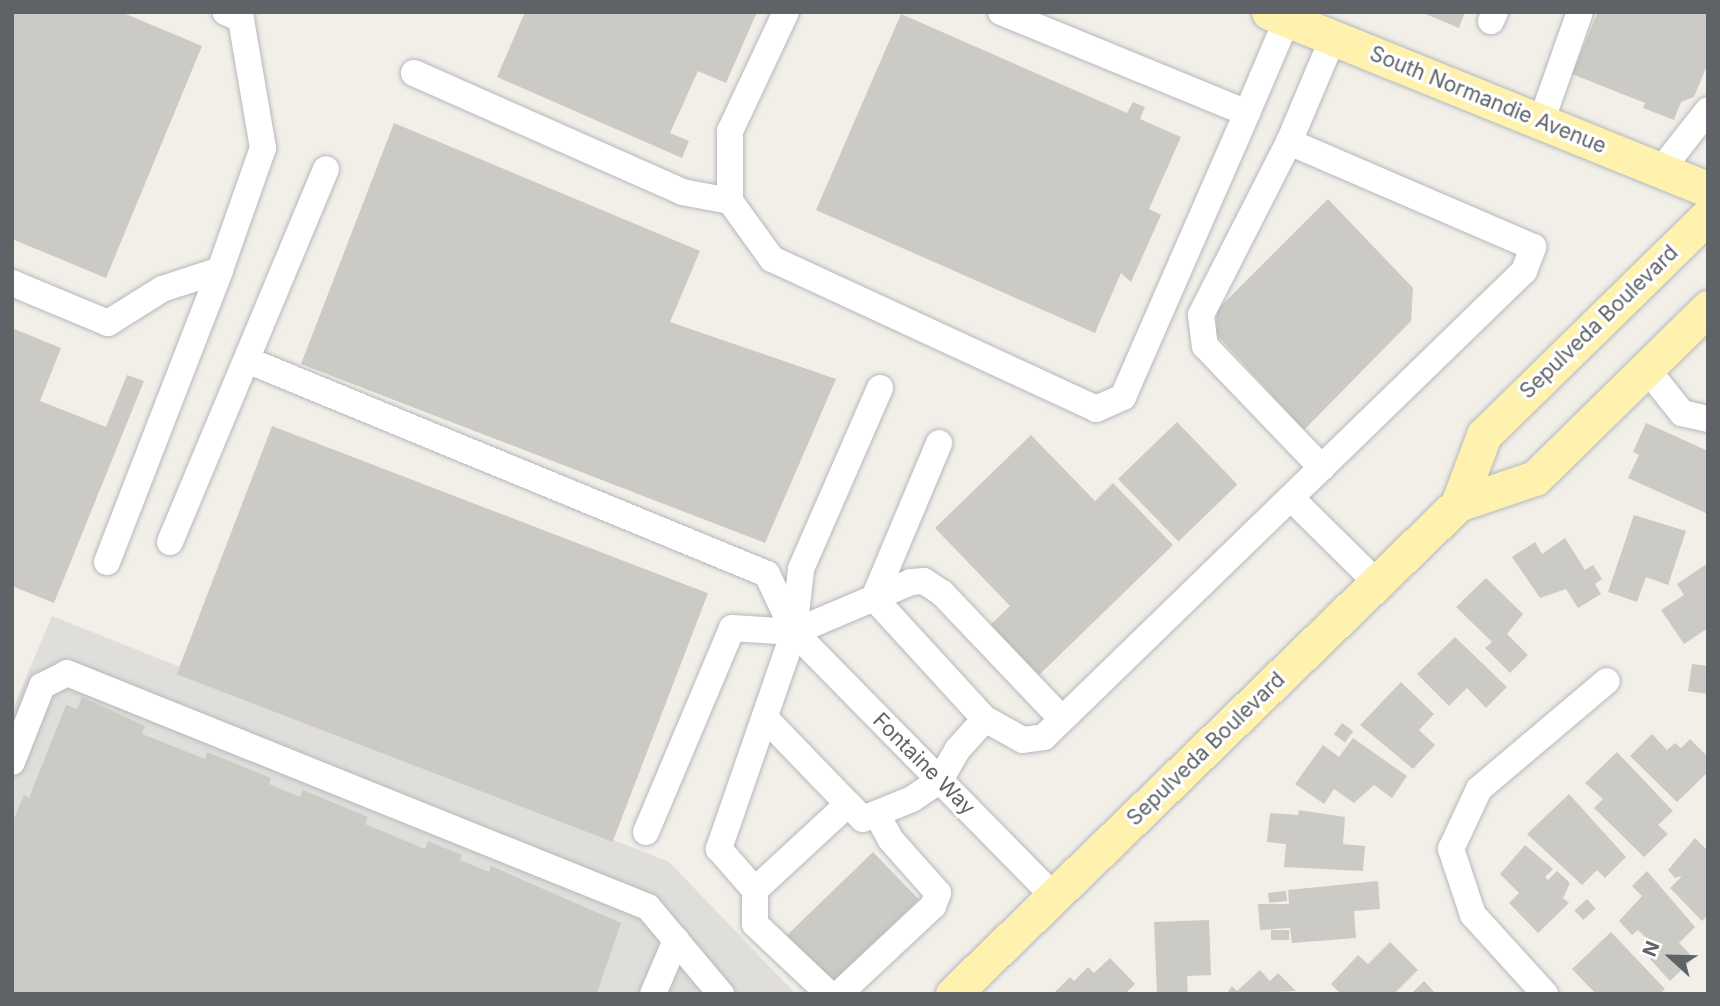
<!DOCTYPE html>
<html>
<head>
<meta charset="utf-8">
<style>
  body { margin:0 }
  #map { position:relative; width:1720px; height:1006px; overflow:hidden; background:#f1efe8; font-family:Inter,sans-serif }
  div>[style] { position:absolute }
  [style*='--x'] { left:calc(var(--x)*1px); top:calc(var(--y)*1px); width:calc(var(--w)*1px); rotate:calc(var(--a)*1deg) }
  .industrial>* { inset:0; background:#e0deda }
  .building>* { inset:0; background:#cccac5; transform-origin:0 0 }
  .roads { filter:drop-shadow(0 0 2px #b5b8bc) drop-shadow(0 0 2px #b5b8bc) }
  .minor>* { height:26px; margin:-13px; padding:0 13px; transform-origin:13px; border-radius:13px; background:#fff }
  .major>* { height:35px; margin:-17.5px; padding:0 17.5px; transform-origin:17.5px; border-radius:17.5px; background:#fff2af }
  span { translate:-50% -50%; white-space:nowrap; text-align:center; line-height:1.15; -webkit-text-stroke:6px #fff; paint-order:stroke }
  .street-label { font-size:21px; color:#5f6368 }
  .frame { position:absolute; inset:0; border:14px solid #5f6368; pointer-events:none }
  .north { position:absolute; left:1636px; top:922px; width:70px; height:70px; -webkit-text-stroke:5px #fff; paint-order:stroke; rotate:292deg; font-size:19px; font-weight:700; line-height:28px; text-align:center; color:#5f6368 }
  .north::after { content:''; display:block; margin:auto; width:24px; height:32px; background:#5f6368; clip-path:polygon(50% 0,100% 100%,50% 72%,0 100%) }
</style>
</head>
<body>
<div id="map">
  <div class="industrial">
    <i style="clip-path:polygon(52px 616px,669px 862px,796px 994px,12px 994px,12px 711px)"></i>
  </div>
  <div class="building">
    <i style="clip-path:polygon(12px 12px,121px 12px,202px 46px,106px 278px,12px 239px)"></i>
    <i style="clip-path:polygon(525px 12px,757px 12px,726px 83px,698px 71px,670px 133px,689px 141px,682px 158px,497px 77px)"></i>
    <i style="clip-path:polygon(1421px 12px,1465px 12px,1459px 28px)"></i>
    <i style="clip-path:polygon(1598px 12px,1708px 12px,1708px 63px,1694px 97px,1681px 102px,1674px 120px,1643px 108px,1645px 103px,1572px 74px)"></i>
    <i style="clip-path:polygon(901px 14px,1127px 113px,1133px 102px,1145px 107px,1140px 119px,1181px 137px,1149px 209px,1161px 215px,1131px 282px,1121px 273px,1095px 333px,816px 210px)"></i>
    <i style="clip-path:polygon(394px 123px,700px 251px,670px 322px,836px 379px,765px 543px,301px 364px)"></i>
    <i style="clip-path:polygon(1328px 199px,1413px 288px,1411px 321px,1304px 430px,1216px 334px,1217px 310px)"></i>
    <i style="clip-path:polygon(12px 328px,61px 348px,40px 401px,106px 427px,127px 375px,144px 381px,54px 603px,12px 586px)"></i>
    <i style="left:1177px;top:422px;width:87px;height:82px;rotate:46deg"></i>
    <i style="clip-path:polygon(1646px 423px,1708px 451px,1708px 514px,1628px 478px,1639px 455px,1633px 452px)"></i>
    <i style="left:272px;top:426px;width:467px;height:266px;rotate:21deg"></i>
    <i style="clip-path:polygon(1031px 435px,1095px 501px,1113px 483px,1173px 545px,1036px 678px,987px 628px,1010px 606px,935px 528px)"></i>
    <i style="clip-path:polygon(1634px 515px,1686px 531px,1668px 585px,1646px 577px,1637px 602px,1608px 592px)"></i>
    <i style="clip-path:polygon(1565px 538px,1585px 570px,1593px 565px,1602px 579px,1595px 584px,1601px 594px,1578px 608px,1566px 589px,1540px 598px,1512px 557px,1535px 542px,1542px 554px)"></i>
    <i style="clip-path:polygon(1708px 563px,1708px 628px,1684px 644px,1661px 610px,1684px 595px,1677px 584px)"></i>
    <i style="clip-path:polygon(1486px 578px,1523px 614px,1507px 634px,1528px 655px,1510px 673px,1485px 648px,1492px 642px,1456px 607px)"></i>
    <i style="clip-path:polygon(1455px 637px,1507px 687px,1486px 708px,1467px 688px,1449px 706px,1417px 674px)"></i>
    <i style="clip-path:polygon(1692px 664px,1708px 666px,1708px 694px,1688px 691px)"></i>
    <i style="clip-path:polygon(1401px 682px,1434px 714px,1419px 730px,1435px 745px,1413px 769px,1360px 725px)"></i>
    <i style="clip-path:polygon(82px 697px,145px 726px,142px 734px,205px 759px,207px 752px,271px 778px,269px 784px,300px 797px,303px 790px,368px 817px,365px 824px,425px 849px,428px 841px,462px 855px,460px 860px,489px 872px,491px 866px,621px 923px,597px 993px,12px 994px,12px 823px,24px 795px,29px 798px,66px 705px,77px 709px)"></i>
    <i style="left:1342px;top:723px;width:14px;height:14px;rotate:36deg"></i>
    <i style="clip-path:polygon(1652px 734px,1667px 750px,1675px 743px,1681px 748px,1690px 739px,1708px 757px,1708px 772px,1677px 802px,1630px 756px)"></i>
    <i style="clip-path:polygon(1353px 738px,1407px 776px,1392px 798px,1374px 785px,1354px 803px,1334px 789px,1324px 804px,1295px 784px,1323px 745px,1339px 757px)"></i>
    <i style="clip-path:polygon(1617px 752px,1673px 811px,1658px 825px,1668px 834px,1644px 857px,1594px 808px,1603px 799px,1585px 783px)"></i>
    <i style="clip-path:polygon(1569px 794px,1626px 857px,1605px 878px,1597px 870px,1582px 885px,1527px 834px)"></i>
    <i style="clip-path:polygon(1299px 810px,1345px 817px,1343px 844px,1365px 846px,1363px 871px,1284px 867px,1286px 844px,1267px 842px,1270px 813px,1298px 815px)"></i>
    <i style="clip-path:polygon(1695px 838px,1708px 851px,1708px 915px,1702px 921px,1670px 888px,1682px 876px,1675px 878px,1668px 870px)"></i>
    <i style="clip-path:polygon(1525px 845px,1553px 869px,1545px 877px,1548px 880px,1557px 871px,1570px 883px,1563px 898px,1569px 903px,1538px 933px,1509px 903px,1519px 893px,1500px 874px)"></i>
    <i style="left:873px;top:852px;width:66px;height:124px;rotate:46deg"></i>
    <i style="clip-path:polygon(1647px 871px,1695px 927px,1679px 943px,1694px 958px,1670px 981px,1650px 959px,1658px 950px,1638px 930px,1632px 935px,1619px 921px,1642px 896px,1632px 886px)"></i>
    <i style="clip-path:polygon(1378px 881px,1380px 909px,1354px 911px,1356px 938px,1292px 943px,1290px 928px,1260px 930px,1258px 904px,1289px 904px,1288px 890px)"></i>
    <i style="left:1286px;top:891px;width:10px;height:18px;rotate:84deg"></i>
    <i style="left:1587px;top:899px;width:13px;height:17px;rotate:48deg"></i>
    <i style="clip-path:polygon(1209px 920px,1211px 975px,1187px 976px,1188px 994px,1157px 994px,1154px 922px)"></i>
    <i style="left:1289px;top:930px;width:10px;height:18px;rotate:90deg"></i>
    <i style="clip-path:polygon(1611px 932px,1665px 989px,1660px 994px,1596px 994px,1572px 969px)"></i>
    <i style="clip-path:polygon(1390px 942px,1418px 970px,1394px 994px,1341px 994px,1331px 984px,1358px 955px,1368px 964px)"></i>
    <i style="clip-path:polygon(1110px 958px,1135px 984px,1125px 994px,1053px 994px,1070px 977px,1074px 981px,1088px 967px,1094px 973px)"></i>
    <i style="clip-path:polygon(1260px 970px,1270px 981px,1278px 973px,1296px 991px,1231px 994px,1228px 991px,1232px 986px,1237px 991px)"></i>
    <i style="clip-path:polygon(1424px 981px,1436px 994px,1411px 994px)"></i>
  </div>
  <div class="roads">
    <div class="minor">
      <i style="--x:786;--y:12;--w:132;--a:115.2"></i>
      <i style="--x:730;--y:131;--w:70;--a:90"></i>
      <i style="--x:730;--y:201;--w:72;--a:54.1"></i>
      <i style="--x:772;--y:259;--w:357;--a:24.8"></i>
      <i style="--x:1096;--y:409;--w:30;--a:-24"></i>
      <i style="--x:1123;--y:397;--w:310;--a:-66.4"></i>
      <i style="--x:1001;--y:12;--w:266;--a:22.3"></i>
      <i style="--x:1247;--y:113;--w:110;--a:-66.9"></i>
      <i style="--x:1491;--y:21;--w:10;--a:-66"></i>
      <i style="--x:414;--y:73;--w:293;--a:23.9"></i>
      <i style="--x:682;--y:192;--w:49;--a:10.6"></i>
      <i style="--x:1541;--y:122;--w:117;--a:-70.5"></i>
      <i style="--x:1289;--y:142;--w:194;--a:117"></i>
      <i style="--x:1201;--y:315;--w:31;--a:83"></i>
      <i style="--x:1205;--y:346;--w:169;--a:46.2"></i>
      <i style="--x:1661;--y:170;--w:76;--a:-51.9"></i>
      <i style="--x:12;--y:283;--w:104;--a:22.6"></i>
      <i style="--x:108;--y:323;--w:64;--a:-32.2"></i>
      <i style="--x:162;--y:289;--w:61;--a:-18.1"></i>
      <i style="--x:220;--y:270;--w:129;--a:-70.6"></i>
      <i style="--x:263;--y:148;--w:131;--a:-99.7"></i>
      <i style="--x:241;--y:19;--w:17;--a:-156"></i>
      <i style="--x:247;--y:360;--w:562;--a:22.37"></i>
      <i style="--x:767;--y:574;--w:64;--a:65"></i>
      <i style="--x:794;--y:632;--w:371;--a:45.5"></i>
      <i style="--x:1646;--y:368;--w:58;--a:51.3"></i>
      <i style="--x:1682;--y:413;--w:27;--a:13"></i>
      <i style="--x:880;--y:388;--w:197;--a:113.6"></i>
      <i style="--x:801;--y:569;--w:63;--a:96.3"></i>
      <i style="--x:794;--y:632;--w:230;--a:109.1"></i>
      <i style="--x:719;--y:849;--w:55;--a:48.7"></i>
      <i style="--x:755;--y:890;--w:127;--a:-42.8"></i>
      <i style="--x:848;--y:804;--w:21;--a:45"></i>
      <i style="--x:863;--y:819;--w:53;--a:-22.2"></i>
      <i style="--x:912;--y:799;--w:34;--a:-34"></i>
      <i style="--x:940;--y:780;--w:36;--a:-60"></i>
      <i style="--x:958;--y:749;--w:40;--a:-48"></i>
      <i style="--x:985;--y:719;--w:43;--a:28.9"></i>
      <i style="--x:1023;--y:740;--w:21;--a:-8"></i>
      <i style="--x:1044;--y:737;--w:669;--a:-44.15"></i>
      <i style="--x:1524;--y:271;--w:26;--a:-69"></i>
      <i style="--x:1533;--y:247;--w:266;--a:-156.7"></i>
      <i style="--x:1289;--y:142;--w:113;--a:-67.1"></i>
      <i style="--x:1291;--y:498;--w:121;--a:44.7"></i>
      <i style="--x:170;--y:542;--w:404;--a:-67.3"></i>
      <i style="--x:107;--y:562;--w:313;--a:-68.8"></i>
      <i style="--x:874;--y:598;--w:40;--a:-23.4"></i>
      <i style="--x:911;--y:582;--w:13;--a:-4"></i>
      <i style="--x:924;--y:581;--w:22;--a:34"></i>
      <i style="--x:942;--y:593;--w:174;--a:46.4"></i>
      <i style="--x:874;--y:598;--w:168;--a:-67.2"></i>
      <i style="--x:767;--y:720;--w:117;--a:46"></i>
      <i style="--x:12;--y:762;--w:82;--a:-68.5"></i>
      <i style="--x:42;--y:686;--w:28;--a:-27"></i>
      <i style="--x:67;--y:673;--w:626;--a:21.94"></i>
      <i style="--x:648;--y:907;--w:114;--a:50"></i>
      <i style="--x:646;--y:832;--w:221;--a:-67.1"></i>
      <i style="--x:732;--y:628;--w:62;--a:3.7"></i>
      <i style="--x:794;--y:632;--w:87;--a:-23"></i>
      <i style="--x:874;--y:598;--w:164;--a:47.5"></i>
      <i style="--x:755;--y:890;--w:34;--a:90"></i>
      <i style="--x:755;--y:924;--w:102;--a:43.4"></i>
      <i style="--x:653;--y:994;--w:59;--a:-66.9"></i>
      <i style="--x:839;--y:994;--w:129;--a:-43.1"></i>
      <i style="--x:933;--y:906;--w:14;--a:-69"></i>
      <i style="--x:938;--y:893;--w:71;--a:-131.6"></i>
      <i style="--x:891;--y:840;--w:29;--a:-119"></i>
      <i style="--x:1545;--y:994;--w:107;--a:-132.3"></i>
      <i style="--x:1473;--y:915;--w:70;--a:-108.4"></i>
      <i style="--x:1451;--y:849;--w:66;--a:-65"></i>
      <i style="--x:1479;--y:789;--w:167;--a:-40.2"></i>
    </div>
    <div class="major">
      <i style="--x:1269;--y:12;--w:473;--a:22"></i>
      <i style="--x:1458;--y:504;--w:81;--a:-18.7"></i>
      <i style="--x:1535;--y:478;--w:243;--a:-44.5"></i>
      <i style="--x:953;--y:994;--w:704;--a:-44.14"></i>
      <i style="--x:1458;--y:504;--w:74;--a:-69.4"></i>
      <i style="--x:1484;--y:435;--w:313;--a:-44.4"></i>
    </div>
  </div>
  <div class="street-label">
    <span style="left:1488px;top:100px;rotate:22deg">South Normandie Avenue</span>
    <span style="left:1599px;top:322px;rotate:-44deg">Sepulveda Boulevard</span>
    <span style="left:1206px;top:749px;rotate:-44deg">Sepulveda Boulevard</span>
    <span style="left:924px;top:764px;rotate:45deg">Fontaine Way</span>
  </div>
  <div class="frame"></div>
  <div class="north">N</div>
</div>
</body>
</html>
